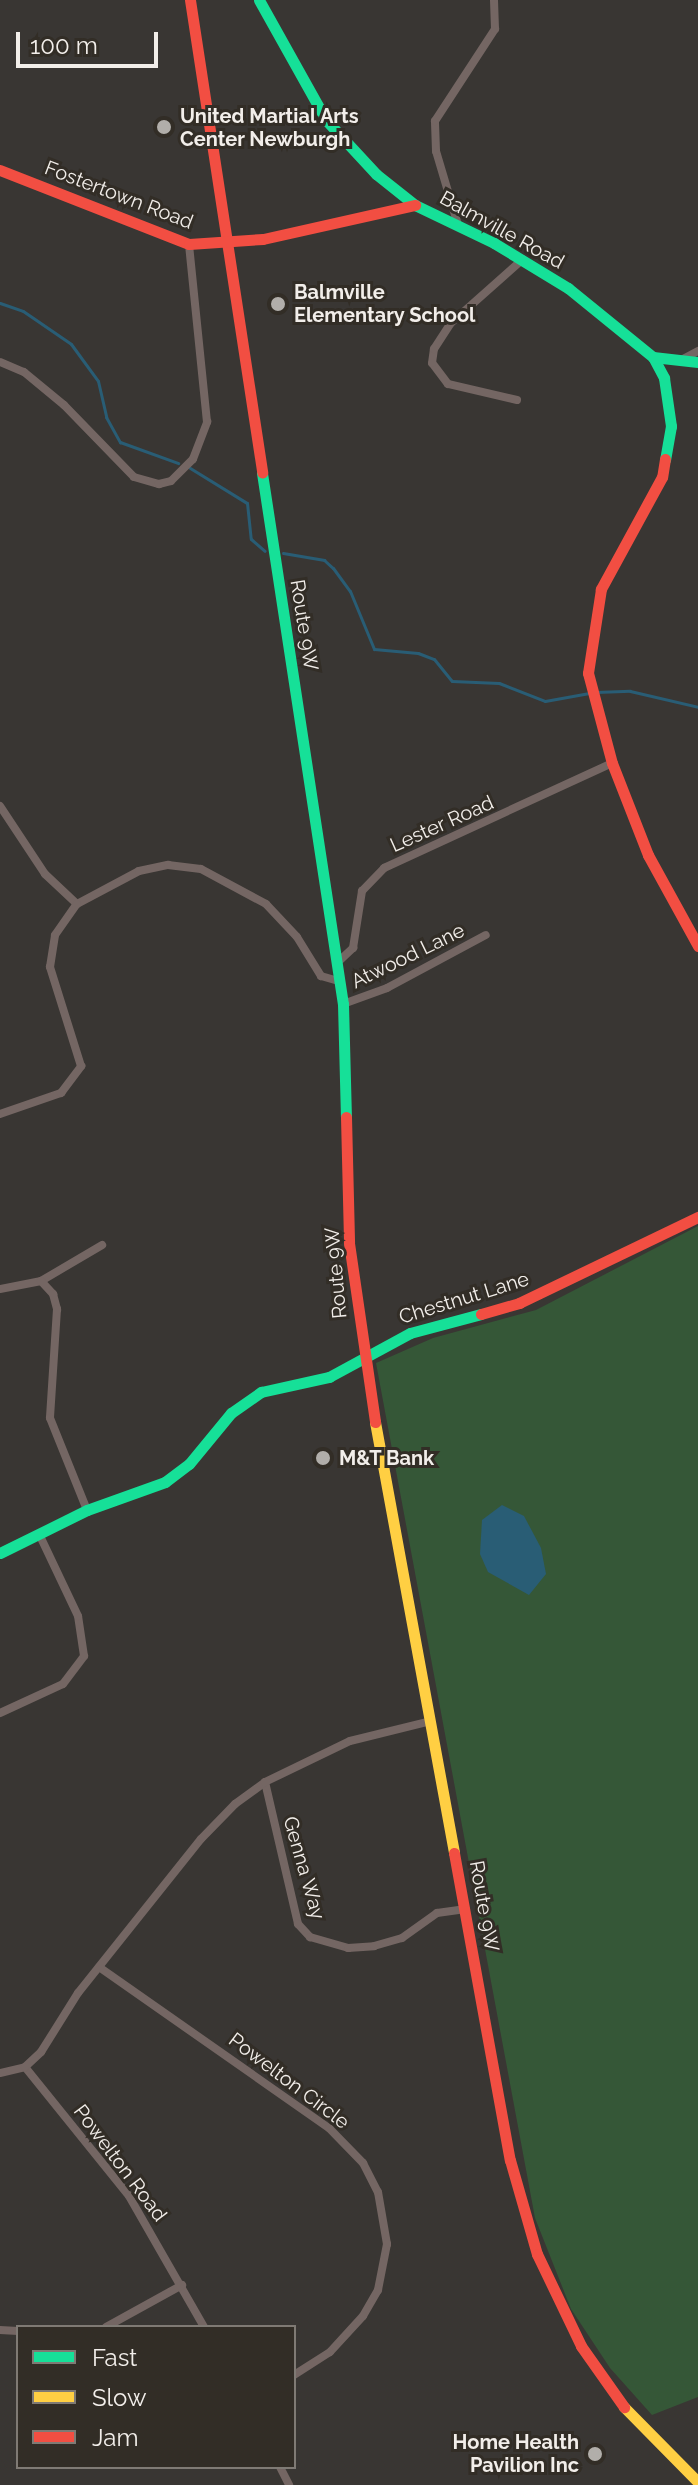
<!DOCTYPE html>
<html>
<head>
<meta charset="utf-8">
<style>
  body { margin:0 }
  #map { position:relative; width:698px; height:2485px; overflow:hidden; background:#393633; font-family:Raleway,sans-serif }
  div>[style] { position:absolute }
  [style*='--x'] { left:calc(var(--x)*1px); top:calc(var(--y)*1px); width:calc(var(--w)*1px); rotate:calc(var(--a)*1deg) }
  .green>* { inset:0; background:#355737 }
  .water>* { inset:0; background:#295d75 }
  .stream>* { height:3px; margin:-1.5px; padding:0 1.5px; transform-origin:1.5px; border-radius:1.5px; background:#295d75 }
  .street>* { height:8px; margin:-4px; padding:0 4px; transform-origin:4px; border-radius:4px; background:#746663 }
  .fast>* { height:11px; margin:-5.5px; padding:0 5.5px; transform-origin:5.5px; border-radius:5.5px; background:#16e098 }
  .slow>* { height:11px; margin:-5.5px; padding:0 5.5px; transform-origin:5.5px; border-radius:5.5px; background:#ffcf43 }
  .jam>* { height:11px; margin:-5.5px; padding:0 5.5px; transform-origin:5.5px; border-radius:5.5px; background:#f24e42 }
  .dots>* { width:22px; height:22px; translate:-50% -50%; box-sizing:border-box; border:4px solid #322d26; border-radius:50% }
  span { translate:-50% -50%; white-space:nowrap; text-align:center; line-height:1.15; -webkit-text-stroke:6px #322d26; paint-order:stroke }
  .poi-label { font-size:20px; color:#f2eeea; font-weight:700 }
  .left { translate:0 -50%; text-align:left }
  .right { translate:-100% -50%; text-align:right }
  .street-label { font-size:20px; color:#f2eeea }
  .legend { position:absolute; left:16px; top:2325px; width:280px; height:144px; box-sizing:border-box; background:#322d26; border:2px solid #7f7a74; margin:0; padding:10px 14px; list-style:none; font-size:24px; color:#f2eeea }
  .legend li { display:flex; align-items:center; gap:16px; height:40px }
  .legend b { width:40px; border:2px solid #7f7a74 }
  .scale { position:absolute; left:16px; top:32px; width:142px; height:36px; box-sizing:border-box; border:4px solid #f2eeea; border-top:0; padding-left:10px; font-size:24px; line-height:28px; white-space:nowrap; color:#f2eeea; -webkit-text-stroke:6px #322d26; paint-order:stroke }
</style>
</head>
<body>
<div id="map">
  <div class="green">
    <i style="clip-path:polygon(698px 1226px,698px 2397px,652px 2415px,610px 2368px,571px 2309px,535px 2218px,376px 1363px,433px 1338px,536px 1310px)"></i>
  </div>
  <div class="water">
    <i style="clip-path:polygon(502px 1505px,524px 1516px,541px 1548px,546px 1574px,529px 1595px,488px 1572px,480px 1554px,482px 1520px)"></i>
  </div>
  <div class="stream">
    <i style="--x:0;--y:303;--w:24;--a:19"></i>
    <i style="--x:23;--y:311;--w:58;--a:34.5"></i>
    <i style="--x:71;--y:344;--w:46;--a:53.9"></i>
    <i style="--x:98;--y:381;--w:37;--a:77"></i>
    <i style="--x:106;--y:417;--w:29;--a:61"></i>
    <i style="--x:120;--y:442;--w:62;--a:19.9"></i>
    <i style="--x:190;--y:468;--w:67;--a:31.6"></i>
    <i style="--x:247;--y:503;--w:36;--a:84"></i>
    <i style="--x:251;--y:539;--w:18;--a:41"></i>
    <i style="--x:283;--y:553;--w:42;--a:9.7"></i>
    <i style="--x:324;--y:560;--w:12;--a:42"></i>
    <i style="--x:333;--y:568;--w:29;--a:54"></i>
    <i style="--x:350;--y:591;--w:63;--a:67.5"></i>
    <i style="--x:374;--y:649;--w:44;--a:5.2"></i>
    <i style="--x:418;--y:653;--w:17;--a:21"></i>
    <i style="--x:434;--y:659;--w:28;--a:51"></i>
    <i style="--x:452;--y:681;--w:47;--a:2.4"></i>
    <i style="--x:499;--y:683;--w:49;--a:21.4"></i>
    <i style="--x:545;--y:701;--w:45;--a:-10.3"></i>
    <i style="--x:596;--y:692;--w:34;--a:-2"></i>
    <i style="--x:630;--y:691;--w:70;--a:13.2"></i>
  </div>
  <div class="street">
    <i style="--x:458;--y:225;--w:77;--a:-106.6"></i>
    <i style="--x:436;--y:151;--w:30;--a:-92"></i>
    <i style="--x:435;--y:121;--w:110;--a:-56.9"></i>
    <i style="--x:495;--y:29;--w:29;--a:-92"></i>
    <i style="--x:683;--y:359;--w:17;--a:-28"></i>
    <i style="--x:0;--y:362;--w:26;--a:23"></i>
    <i style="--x:24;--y:372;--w:52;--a:39.5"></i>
    <i style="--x:64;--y:405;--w:100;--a:45.8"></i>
    <i style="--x:134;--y:477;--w:26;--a:16"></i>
    <i style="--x:159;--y:484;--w:12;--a:-14"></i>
    <i style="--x:171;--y:481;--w:31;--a:-45"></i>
    <i style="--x:193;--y:459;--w:40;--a:-69"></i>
    <i style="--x:207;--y:422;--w:179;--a:-95.8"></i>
    <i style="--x:517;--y:400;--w:71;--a:-166.9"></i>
    <i style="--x:448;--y:384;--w:26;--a:-127"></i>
    <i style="--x:432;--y:363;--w:14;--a:-82"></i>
    <i style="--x:434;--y:349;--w:31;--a:-57"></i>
    <i style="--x:451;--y:323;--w:96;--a:-41.6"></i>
    <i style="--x:0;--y:806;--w:82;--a:56.5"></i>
    <i style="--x:45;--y:874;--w:44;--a:43.2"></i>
    <i style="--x:77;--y:904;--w:70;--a:-28"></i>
    <i style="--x:139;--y:871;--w:30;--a:-12"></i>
    <i style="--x:168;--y:865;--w:33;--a:7"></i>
    <i style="--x:201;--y:869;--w:74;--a:28.3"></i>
    <i style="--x:266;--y:904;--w:45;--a:46.8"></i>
    <i style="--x:297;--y:937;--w:46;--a:58.4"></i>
    <i style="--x:321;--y:976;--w:19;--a:16"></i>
    <i style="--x:338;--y:962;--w:21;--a:-43"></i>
    <i style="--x:353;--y:948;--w:58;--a:-81"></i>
    <i style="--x:362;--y:891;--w:32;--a:-46"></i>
    <i style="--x:384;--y:868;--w:251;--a:-24.7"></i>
    <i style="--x:343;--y:1004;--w:47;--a:-20"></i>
    <i style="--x:387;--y:988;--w:112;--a:-28.2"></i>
    <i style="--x:0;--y:1114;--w:65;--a:-19"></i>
    <i style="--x:61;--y:1093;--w:34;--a:-53"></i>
    <i style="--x:81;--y:1066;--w:104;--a:-107.4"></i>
    <i style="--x:50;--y:967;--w:32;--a:-81"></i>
    <i style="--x:55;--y:935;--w:38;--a:-55"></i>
    <i style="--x:41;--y:1281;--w:71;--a:-30.5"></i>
    <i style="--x:0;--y:1289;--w:42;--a:-11"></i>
    <i style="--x:41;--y:1281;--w:18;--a:47"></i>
    <i style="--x:53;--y:1294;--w:16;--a:75"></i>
    <i style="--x:57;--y:1309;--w:109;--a:93.7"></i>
    <i style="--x:50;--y:1418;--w:99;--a:68.1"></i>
    <i style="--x:0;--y:1713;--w:69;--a:-24.7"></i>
    <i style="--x:63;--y:1684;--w:35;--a:-53"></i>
    <i style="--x:84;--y:1656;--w:40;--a:-98.5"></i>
    <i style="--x:78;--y:1616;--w:91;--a:-115.4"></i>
    <i style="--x:265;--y:1782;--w:146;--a:76.9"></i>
    <i style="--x:298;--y:1924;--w:18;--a:47"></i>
    <i style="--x:310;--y:1937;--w:40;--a:16"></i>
    <i style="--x:348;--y:1948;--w:26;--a:-4"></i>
    <i style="--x:374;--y:1946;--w:29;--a:-16"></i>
    <i style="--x:402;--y:1938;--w:43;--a:-35.5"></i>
    <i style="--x:437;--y:1913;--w:29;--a:-8"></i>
    <i style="--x:99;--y:1967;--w:281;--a:35"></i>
    <i style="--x:329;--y:2128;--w:49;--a:45.8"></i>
    <i style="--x:363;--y:2163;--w:33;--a:63"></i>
    <i style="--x:378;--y:2192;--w:53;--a:80.2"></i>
    <i style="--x:387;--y:2244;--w:47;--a:101.1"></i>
    <i style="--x:378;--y:2290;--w:30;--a:120"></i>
    <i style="--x:363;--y:2316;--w:49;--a:132.5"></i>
    <i style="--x:330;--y:2352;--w:43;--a:147.4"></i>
    <i style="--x:25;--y:2067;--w:166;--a:51.1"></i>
    <i style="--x:129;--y:2196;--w:151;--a:60.2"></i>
    <i style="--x:0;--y:2073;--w:26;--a:-13"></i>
    <i style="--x:25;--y:2067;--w:22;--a:-43"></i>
    <i style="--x:41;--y:2052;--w:70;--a:-57.9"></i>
    <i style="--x:78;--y:1993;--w:197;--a:-51.4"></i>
    <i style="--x:201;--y:1839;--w:49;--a:-45.8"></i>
    <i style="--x:235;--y:1804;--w:37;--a:-36"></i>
    <i style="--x:265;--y:1782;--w:94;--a:-25.8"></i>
    <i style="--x:350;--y:1741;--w:83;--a:-13.9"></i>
    <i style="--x:106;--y:2327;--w:87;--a:-28.9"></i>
    <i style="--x:0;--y:2330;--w:18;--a:3"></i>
    <i style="--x:280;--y:2467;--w:20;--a:63"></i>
  </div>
  <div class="fast">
    <i style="--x:259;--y:0;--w:137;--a:60.8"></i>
    <i style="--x:326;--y:120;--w:74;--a:47.2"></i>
    <i style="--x:376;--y:174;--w:50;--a:38.5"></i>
    <i style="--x:415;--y:205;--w:88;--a:25.7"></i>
    <i style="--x:494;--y:243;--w:87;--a:31.3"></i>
    <i style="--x:568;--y:288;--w:109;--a:39.1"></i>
    <i style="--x:653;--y:357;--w:24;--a:62"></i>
    <i style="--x:664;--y:378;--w:49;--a:81.7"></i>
    <i style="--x:671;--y:426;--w:34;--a:100"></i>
    <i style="--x:653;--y:357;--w:45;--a:6.3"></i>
    <i style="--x:262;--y:473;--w:537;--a:81.33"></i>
    <i style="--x:343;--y:1004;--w:113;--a:88.5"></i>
    <i style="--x:0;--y:1553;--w:97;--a:-26.3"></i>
    <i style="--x:87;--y:1510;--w:83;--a:-19.7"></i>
    <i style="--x:165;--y:1482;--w:30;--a:-37"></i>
    <i style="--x:189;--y:1464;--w:66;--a:-50.5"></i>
    <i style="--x:231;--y:1413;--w:37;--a:-35"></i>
    <i style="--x:261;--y:1392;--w:70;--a:-12.4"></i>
    <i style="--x:329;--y:1377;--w:92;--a:-28.5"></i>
    <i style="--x:410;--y:1333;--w:73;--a:-15"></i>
  </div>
  <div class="slow">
    <i style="--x:375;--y:1422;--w:438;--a:79.6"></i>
    <i style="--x:624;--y:2407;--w:105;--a:45.4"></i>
  </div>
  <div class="jam">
    <i style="--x:190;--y:0;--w:478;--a:81.3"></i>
    <i style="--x:0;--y:170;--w:203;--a:21.4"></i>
    <i style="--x:189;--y:244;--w:74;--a:-3.9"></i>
    <i style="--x:263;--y:239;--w:156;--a:-12.6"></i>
    <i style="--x:665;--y:459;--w:18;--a:99"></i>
    <i style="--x:662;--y:477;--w:128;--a:118.6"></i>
    <i style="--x:601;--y:589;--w:85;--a:98.8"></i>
    <i style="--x:588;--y:673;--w:93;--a:75.1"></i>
    <i style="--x:612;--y:763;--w:99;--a:68.6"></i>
    <i style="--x:648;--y:855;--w:104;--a:61.2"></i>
    <i style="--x:346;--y:1117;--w:126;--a:88.6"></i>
    <i style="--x:349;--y:1243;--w:181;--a:81.7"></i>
    <i style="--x:481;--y:1314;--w:40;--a:-16"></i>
    <i style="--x:519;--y:1303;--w:199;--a:-25.7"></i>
    <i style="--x:454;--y:1853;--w:312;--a:79.7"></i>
    <i style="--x:510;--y:2160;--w:98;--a:74"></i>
    <i style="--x:537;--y:2254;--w:102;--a:64.4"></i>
    <i style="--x:581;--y:2346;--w:75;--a:54.8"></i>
  </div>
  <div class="dots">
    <i style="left:164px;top:127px;background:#b1aeaa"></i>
    <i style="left:278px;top:304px;background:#b1aeaa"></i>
    <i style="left:323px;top:1458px;background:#b1aeaa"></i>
    <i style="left:595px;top:2454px;background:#b1aeaa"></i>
  </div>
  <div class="poi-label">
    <span class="left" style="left:180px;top:128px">United Martial Arts<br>Center Newburgh</span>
    <span class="left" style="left:294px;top:304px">Balmville<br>Elementary School</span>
    <span class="left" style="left:339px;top:1458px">M&amp;T Bank</span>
    <span class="right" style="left:579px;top:2454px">Home Health<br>Pavilion Inc</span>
  </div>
  <div class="street-label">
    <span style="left:119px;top:195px;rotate:21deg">Fostertown Road</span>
    <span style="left:502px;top:230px;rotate:29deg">Balmville Road</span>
    <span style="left:304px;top:625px;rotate:81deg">Route 9W</span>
    <span style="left:442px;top:824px;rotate:-24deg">Lester Road</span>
    <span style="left:408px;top:956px;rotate:-26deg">Atwood Lane</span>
    <span style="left:336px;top:1273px;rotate:-95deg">Route 9W</span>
    <span style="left:464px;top:1298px;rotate:-17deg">Chestnut Lane</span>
    <span style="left:304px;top:1868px;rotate:74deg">Genna Way</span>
    <span style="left:484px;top:1906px;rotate:80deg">Route 9W</span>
    <span style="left:289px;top:2081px;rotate:37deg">Powelton Circle</span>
    <span style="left:120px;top:2163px;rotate:53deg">Powelton Road</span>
  </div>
  <ul class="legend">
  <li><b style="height:10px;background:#16e098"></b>Fast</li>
  <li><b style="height:10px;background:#ffcf43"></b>Slow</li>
  <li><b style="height:10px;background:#f24e42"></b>Jam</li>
  </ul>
  <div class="scale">100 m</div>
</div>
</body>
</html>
